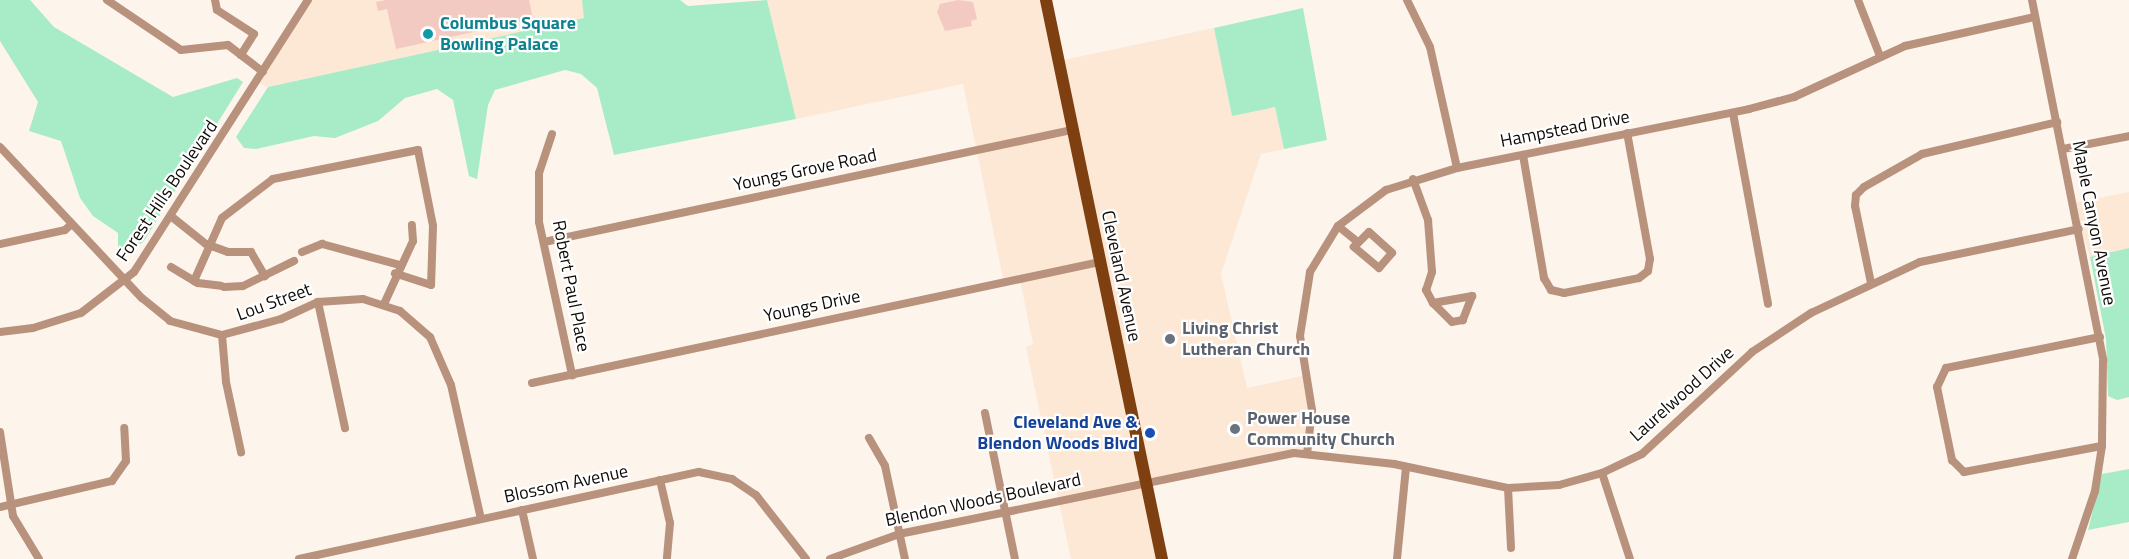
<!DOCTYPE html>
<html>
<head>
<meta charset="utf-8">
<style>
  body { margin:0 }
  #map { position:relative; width:2129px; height:559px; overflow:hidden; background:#fdf4ec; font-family:"Titillium Web",sans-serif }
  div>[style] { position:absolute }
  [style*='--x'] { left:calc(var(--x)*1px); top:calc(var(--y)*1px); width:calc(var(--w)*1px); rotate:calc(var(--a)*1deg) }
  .built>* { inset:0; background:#fce8d5 }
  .green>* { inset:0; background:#a7ecc7 }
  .building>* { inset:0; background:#f3cac1 }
  .street>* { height:8px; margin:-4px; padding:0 4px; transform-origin:4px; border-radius:4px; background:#b8927d }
  .primary>* { height:12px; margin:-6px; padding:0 6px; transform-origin:6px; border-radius:6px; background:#7e3f11 }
  .dots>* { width:16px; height:16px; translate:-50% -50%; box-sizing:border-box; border:3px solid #fff; border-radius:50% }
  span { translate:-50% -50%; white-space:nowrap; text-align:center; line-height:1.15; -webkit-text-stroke:4.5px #fff; paint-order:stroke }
  .culture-label { font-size:18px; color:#0d838f; font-weight:700 }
  .left { translate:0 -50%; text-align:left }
  .street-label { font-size:18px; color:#0f0b07 }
  .worship-label { font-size:18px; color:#5b616d; font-weight:700 }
  .transit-label { font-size:18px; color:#164399; font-weight:700 }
  .right { translate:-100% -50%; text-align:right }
</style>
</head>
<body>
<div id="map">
  <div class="built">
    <i style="clip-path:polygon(309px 0,582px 0,585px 18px,268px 87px,257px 83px)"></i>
    <i style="clip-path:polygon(767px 0,1045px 0,1059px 61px,1214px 28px,1232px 115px,1275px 107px,1284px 149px,1261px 154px,1221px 274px,1247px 388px,1307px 375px,1312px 404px,1306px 453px,1146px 483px,1161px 559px,1071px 559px,1026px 347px,1033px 344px,1020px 280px,1004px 283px,963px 84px,796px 119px)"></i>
    <i style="clip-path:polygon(2129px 192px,2129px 248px,2090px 257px,2074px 203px)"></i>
  </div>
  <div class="green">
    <i style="clip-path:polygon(0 0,30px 0,54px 27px,173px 97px,237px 78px,243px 82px,144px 241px,128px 255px,118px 249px,118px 233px,93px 216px,80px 198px,61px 141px,29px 131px,38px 102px,0 41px)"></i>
    <i style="clip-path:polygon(582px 0,680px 0,688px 6px,767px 0,796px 119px,614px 155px,597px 88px,581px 74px,565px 70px,495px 90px,488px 105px,477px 179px,469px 176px,453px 100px,437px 89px,405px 98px,378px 121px,335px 138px,314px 136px,256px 149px,244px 148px,236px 137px,268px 87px,584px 18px)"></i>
    <i style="clip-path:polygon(1303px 8px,1327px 140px,1284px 149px,1275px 107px,1232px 116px,1214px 28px)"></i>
    <i style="clip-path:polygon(2129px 248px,2129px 397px,2117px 400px,2108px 396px,2106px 339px,2090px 257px)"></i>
    <i style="clip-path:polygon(2129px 469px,2129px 522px,2088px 530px,2102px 474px)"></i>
  </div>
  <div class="building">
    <i style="clip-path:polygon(386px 0,529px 0,533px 19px,396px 49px,387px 9px,378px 11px,376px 2px)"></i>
    <i style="clip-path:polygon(958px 0,973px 2px,977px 19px,971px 21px,972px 26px,945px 31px,937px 12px,940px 4px)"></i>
  </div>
  <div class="street">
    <i style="--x:107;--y:0;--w:89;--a:34"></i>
    <i style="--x:181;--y:50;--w:47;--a:-6.1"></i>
    <i style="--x:228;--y:45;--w:44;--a:37.6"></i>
    <i style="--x:215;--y:0;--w:10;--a:79"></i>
    <i style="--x:217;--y:10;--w:44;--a:33"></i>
    <i style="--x:254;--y:34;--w:25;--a:122"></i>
    <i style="--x:1407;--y:0;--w:52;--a:63.9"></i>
    <i style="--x:1430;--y:47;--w:124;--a:77.4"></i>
    <i style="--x:1858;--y:0;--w:60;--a:68.6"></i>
    <i style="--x:2032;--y:0;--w:367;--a:78.8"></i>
    <i style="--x:2103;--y:360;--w:86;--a:90.7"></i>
    <i style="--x:2102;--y:446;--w:46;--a:98.8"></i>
    <i style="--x:2095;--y:491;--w:72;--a:108.7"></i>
    <i style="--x:1733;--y:113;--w:194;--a:79.6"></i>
    <i style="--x:552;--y:134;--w:41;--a:108.4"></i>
    <i style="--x:539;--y:173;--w:49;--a:90"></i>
    <i style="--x:539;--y:222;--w:157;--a:77.8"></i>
    <i style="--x:0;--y:147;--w:207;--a:46.8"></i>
    <i style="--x:142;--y:298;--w:36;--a:39"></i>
    <i style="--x:170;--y:321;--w:54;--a:15.1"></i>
    <i style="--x:222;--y:335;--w:61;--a:-15.2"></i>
    <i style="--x:281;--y:319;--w:41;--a:-24.7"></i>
    <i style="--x:318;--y:302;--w:45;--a:-3.8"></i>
    <i style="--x:363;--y:299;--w:39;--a:18"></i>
    <i style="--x:400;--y:311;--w:40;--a:41"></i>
    <i style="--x:430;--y:337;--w:52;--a:66.4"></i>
    <i style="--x:451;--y:385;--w:137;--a:77.4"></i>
    <i style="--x:2063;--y:149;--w:67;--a:-11.1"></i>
    <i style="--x:1523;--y:155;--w:125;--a:80.3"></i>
    <i style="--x:1544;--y:278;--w:14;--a:60"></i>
    <i style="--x:1551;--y:290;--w:13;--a:13"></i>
    <i style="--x:1564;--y:293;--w:76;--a:-11.3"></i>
    <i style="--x:1639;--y:278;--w:11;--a:-38"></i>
    <i style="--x:1648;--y:271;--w:12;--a:-81"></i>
    <i style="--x:1650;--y:259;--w:128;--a:-100.3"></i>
    <i style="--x:1413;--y:179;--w:44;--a:69.9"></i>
    <i style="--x:1428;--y:220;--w:52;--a:85.6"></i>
    <i style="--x:1432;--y:272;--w:19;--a:108"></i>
    <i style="--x:1426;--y:290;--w:15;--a:62"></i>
    <i style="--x:172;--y:217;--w:43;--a:38.5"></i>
    <i style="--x:206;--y:244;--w:23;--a:20"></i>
    <i style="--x:228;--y:252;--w:23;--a:0"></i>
    <i style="--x:251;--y:252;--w:28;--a:60"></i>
    <i style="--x:1338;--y:226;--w:26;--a:39"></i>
    <i style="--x:1369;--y:232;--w:31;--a:42"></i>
    <i style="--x:1392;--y:253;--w:20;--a:131"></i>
    <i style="--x:1379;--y:268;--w:33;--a:-140"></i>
    <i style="--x:1354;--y:247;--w:21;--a:-45"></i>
    <i style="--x:544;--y:242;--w:540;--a:-11.98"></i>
    <i style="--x:0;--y:244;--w:66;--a:-12.2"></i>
    <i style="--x:65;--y:230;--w:9;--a:-41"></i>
    <i style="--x:302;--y:252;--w:22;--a:-22"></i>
    <i style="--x:322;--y:244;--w:81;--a:15.1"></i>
    <i style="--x:171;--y:267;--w:31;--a:31"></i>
    <i style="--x:198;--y:283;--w:23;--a:7"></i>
    <i style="--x:194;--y:281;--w:69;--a:-66"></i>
    <i style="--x:222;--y:218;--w:64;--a:-37.4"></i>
    <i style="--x:273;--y:179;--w:148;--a:-11.3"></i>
    <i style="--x:418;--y:150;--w:77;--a:78.8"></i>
    <i style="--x:433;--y:226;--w:59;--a:91.9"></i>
    <i style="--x:431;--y:285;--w:38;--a:-162"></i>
    <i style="--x:1871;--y:283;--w:79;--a:-101.7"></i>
    <i style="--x:1855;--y:206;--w:11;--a:-85"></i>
    <i style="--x:1856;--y:195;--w:11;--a:-45"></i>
    <i style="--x:1864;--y:187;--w:67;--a:-29.6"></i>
    <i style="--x:1922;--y:154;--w:139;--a:-13.3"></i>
    <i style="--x:224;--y:287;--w:19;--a:-3"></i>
    <i style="--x:243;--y:286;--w:57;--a:-26.1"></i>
    <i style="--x:1472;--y:296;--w:26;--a:111"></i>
    <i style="--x:1463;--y:320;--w:11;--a:170"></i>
    <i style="--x:1452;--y:322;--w:27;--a:-135"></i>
    <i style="--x:1433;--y:303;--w:40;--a:-10"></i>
    <i style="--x:318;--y:302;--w:129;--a:77.9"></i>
    <i style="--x:384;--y:304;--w:69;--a:-65.3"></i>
    <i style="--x:413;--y:241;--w:16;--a:-94"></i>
    <i style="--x:0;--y:332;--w:33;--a:-7"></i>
    <i style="--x:33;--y:328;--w:50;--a:-17.4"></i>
    <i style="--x:81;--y:313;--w:67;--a:-37.7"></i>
    <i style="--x:134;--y:272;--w:323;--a:-57.4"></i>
    <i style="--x:222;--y:335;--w:47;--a:85.1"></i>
    <i style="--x:226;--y:382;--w:72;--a:77.9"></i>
    <i style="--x:2100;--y:337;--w:157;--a:168.6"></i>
    <i style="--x:1946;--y:368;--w:21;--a:115"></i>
    <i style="--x:1937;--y:387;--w:75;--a:78.4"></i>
    <i style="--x:1952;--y:460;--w:17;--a:45"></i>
    <i style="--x:1964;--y:472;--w:140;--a:-10.7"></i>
    <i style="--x:532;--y:383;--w:581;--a:-12.03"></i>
    <i style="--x:985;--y:413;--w:149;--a:78.4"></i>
    <i style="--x:0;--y:432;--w:85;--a:81.2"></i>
    <i style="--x:13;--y:516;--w:50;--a:58.8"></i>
    <i style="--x:869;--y:438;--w:32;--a:60"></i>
    <i style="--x:885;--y:466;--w:95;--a:77.9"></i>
    <i style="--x:1307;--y:454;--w:44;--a:-83.5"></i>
    <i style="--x:1312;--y:410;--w:75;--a:-99.2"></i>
    <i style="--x:1300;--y:336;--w:65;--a:-81.1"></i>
    <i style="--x:1310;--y:272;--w:54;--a:-58.7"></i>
    <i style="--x:1338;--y:226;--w:60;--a:-36.9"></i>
    <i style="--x:1386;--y:190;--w:74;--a:-17.2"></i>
    <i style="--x:1457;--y:168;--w:298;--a:-11.4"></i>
    <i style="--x:1749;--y:109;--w:47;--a:-14.9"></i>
    <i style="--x:1794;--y:97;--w:122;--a:-24.7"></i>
    <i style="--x:1905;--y:46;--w:133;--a:-12.6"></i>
    <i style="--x:1602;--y:473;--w:90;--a:72"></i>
    <i style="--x:660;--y:480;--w:44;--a:76.9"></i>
    <i style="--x:670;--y:523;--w:35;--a:95"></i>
    <i style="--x:1508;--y:488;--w:60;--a:87.1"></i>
    <i style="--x:0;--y:507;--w:115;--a:-13.1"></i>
    <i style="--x:112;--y:481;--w:24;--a:-55"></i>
    <i style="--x:126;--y:461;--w:33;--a:-93"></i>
    <i style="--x:522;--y:510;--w:50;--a:77.3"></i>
    <i style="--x:299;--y:559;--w:409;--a:-12.3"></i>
    <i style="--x:699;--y:472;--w:34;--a:12"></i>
    <i style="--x:732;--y:479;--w:29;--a:34"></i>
    <i style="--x:756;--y:495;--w:81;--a:52"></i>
    <i style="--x:830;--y:559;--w:73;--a:-19.9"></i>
    <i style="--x:899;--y:534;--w:403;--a:-11.6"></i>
    <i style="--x:1294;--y:453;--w:101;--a:6.3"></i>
    <i style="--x:1394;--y:464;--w:116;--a:11.9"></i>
    <i style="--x:1508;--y:488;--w:51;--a:-3.4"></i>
    <i style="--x:1559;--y:485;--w:45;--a:-15.6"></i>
    <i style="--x:1602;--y:473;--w:44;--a:-25.4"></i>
    <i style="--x:1642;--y:454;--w:150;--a:-42.8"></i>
    <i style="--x:1752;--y:352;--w:71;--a:-33.5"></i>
    <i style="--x:1811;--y:313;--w:120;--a:-25.1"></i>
    <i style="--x:1920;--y:262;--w:162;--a:-11.7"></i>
    <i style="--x:1397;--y:559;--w:92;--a:-84.4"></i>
  </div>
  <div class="primary">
    <i style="--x:1046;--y:0;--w:571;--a:78.28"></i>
  </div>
  <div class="dots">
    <i style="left:428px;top:34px;background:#0f9aa8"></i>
    <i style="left:1170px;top:339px;background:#6b7280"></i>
    <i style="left:1235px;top:429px;background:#6b7280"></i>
    <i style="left:1150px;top:433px;background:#1a4fb4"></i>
  </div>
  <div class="culture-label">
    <span class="left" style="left:440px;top:34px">Columbus Square<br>Bowling Palace</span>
  </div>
  <div class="street-label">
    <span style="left:1565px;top:129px;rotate:-11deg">Hampstead Drive</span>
    <span style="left:805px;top:170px;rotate:-12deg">Youngs Grove Road</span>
    <span style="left:167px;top:191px;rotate:-56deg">Forest Hills Boulevard</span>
    <span style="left:2094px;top:223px;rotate:79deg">Maple Canyon Avenue</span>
    <span style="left:1121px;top:276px;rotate:78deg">Cleveland Avenue</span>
    <span style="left:571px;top:286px;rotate:79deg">Robert Paul Place</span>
    <span style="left:274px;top:302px;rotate:-20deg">Lou Street</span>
    <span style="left:812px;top:306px;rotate:-12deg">Youngs Drive</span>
    <span style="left:1682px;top:394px;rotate:-42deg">Laurelwood Drive</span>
    <span style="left:566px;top:484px;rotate:-12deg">Blossom Avenue</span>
    <span style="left:983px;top:500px;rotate:-12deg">Blendon Woods Boulevard</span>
  </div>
  <div class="worship-label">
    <span class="left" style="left:1182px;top:339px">Living Christ<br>Lutheran Church</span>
    <span class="left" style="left:1247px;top:429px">Power House<br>Community Church</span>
  </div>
  <div class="transit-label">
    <span class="right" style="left:1138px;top:433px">Cleveland Ave &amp;<br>Blendon Woods Blvd</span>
  </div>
</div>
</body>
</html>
